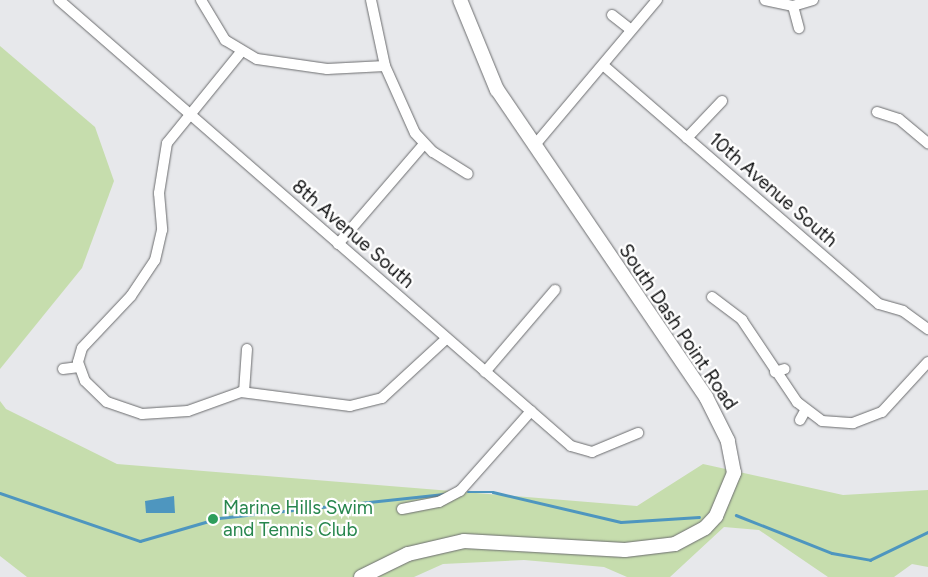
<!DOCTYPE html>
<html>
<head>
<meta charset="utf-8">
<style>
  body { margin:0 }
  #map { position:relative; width:928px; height:577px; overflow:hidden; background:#e7e8eb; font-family:Figtree,sans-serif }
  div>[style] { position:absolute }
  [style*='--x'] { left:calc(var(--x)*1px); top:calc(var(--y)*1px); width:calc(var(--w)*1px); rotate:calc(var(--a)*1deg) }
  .green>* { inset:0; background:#c6ddad }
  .water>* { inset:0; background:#4e96bf }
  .stream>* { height:2.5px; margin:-1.25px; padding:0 1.25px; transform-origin:1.25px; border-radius:1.25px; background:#4e96bf }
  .roads { filter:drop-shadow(0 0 1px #6b6c6e) drop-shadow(0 0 1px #6b6c6e) }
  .minor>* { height:10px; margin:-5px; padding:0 5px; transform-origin:5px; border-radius:5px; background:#fff }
  .secondary>* { height:14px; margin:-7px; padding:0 7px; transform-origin:7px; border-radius:7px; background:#fff }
  .dots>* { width:14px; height:14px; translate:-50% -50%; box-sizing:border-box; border:2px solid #fff; border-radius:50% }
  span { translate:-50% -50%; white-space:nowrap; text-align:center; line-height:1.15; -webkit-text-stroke:4.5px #fff; paint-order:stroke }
  .street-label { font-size:19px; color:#0e0f10 }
  .leisure-label { font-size:19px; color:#27864d }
  .left { translate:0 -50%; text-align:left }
</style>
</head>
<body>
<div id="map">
  <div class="green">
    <i style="clip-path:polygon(0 46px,95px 127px,114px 181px,82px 268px,0 369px)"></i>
    <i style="clip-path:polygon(0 401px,6px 409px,117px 464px,637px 506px,703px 464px,843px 495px,928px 490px,928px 567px,912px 564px,894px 577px,828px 577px,759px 530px,724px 527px,670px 577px,627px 577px,604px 567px,524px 560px,443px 564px,414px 577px,27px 577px,0 556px)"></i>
  </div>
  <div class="water">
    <i style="clip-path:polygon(174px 496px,175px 513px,146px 513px,145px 501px)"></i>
  </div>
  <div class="stream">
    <i style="--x:468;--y:492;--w:25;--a:0"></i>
    <i style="--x:493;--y:492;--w:131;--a:13.2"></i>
    <i style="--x:621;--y:522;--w:78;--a:-3.7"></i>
    <i style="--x:0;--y:493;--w:148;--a:18.9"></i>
    <i style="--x:140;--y:541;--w:82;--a:-16.2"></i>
    <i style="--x:219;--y:518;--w:226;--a:-6.1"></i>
    <i style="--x:736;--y:515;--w:103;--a:21.6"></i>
    <i style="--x:832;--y:553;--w:39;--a:10"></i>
    <i style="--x:870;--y:560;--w:64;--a:-25.8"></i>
  </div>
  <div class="roads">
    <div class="minor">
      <i style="--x:59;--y:0;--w:679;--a:41.06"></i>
      <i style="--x:571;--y:446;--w:22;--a:16"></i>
      <i style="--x:592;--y:452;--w:50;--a:-22.4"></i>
      <i style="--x:201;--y:0;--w:47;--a:59"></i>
      <i style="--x:225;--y:40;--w:37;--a:31"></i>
      <i style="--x:257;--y:59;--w:71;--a:8.1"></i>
      <i style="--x:327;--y:69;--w:58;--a:-3"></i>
      <i style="--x:371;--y:0;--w:67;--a:78"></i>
      <i style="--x:385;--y:66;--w:73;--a:65.9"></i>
      <i style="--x:415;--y:133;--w:26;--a:47"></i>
      <i style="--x:433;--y:152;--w:41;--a:32.2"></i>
      <i style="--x:765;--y:0;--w:29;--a:12"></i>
      <i style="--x:793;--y:6;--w:23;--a:75"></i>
      <i style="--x:793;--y:6;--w:21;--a:-17"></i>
      <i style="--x:612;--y:15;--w:24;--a:38"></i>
      <i style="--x:241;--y:52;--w:117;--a:129.1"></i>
      <i style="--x:167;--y:143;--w:51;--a:99.1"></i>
      <i style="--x:159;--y:193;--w:37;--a:85"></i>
      <i style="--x:162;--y:230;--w:31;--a:103"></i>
      <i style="--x:155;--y:260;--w:43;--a:123.7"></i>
      <i style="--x:131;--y:296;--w:71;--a:133.3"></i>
      <i style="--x:82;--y:348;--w:15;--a:106"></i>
      <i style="--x:78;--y:362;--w:20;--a:70"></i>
      <i style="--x:85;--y:381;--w:30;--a:44"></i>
      <i style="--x:107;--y:402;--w:37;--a:19"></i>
      <i style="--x:142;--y:414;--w:46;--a:-3.7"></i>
      <i style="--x:188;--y:411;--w:56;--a:-19.7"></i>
      <i style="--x:241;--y:392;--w:110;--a:7.3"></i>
      <i style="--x:350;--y:406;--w:33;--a:-14"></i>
      <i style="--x:382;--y:398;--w:88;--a:-42.7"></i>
      <i style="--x:603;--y:65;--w:365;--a:40.9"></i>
      <i style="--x:879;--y:304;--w:25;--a:16"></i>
      <i style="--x:903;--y:311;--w:31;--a:36"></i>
      <i style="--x:877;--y:112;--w:23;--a:18"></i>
      <i style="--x:899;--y:119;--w:38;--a:40"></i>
      <i style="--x:687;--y:138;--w:51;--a:-46.6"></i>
      <i style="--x:534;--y:146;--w:191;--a:-49.9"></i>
      <i style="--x:338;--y:244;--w:132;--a:-49.3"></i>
      <i style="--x:712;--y:297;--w:38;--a:37"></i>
      <i style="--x:742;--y:320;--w:99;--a:56.1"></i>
      <i style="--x:797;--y:402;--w:31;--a:37"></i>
      <i style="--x:822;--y:421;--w:31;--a:4"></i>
      <i style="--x:853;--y:423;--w:31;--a:-21"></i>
      <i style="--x:882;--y:412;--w:68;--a:-47.4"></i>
      <i style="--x:63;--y:369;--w:16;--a:-7"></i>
      <i style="--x:485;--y:372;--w:108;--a:-49.5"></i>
      <i style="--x:775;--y:372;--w:10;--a:-17"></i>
      <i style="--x:244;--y:392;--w:43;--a:-86"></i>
      <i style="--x:800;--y:420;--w:10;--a:-61"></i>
      <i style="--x:402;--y:509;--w:38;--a:-11"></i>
      <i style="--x:439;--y:502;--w:24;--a:-28"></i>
      <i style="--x:460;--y:491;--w:107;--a:-48.4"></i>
    </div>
    <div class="secondary">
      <i style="--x:361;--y:577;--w:52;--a:-26.1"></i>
      <i style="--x:408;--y:554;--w:57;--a:-13.1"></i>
      <i style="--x:464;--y:541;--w:161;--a:3.2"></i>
      <i style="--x:625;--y:550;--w:50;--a:-6.8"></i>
      <i style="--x:675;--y:544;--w:34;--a:-28"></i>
      <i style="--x:705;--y:528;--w:16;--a:-47"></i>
      <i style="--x:716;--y:516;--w:47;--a:-67.3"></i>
      <i style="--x:734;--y:473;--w:33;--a:-101"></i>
      <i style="--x:728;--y:441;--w:49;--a:-116.6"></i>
      <i style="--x:706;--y:397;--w:371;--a:-124.2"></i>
      <i style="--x:497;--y:90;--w:97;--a:-112.3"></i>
    </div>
  </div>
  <div class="dots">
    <i style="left:213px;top:519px;background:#2e9e5b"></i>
  </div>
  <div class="street-label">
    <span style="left:773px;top:190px;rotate:41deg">10th Avenue South</span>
    <span style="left:353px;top:234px;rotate:41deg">8th Avenue South</span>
    <span style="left:678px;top:327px;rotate:56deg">South Dash Point Road</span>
  </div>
  <div class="leisure-label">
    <span class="left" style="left:223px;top:519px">Marine Hills Swim<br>and Tennis Club</span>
  </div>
</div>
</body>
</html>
